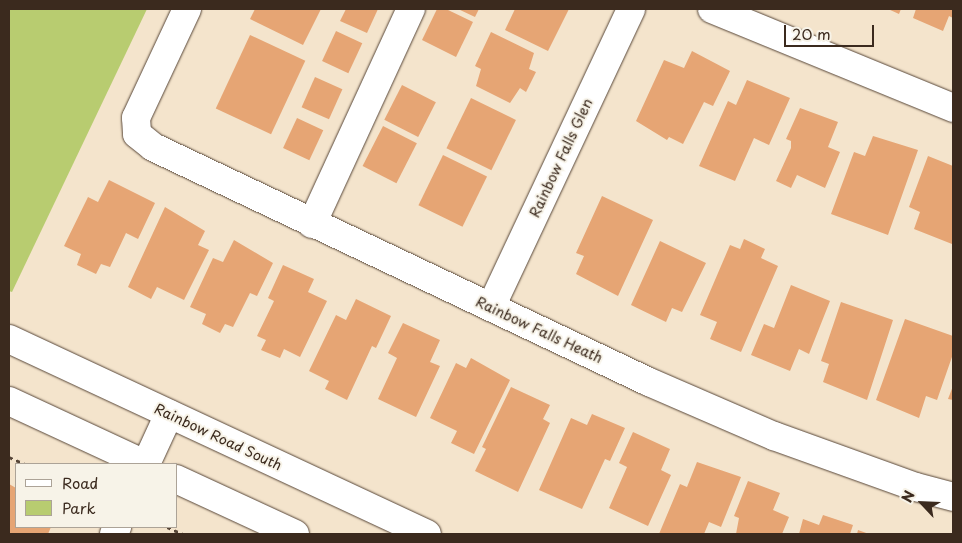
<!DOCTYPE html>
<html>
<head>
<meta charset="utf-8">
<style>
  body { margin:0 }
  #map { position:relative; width:962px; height:543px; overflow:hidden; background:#f4e4cc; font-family:"Playpen Sans",sans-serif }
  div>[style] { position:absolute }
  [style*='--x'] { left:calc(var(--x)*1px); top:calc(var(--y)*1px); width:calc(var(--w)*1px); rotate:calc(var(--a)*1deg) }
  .green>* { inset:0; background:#b8cc70 }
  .building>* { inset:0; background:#e6a574; transform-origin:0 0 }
  .path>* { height:3px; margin-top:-1.5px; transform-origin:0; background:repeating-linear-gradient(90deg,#574638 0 4px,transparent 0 8px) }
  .roads { filter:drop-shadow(0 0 1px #574638) drop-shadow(0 0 1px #574638) }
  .minor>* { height:28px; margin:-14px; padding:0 14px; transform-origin:14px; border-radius:14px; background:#fff }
  .major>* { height:28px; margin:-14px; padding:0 14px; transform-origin:14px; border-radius:14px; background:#fff }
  span { translate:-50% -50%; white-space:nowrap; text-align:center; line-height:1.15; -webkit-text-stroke:4px #f7f3e8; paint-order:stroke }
  .street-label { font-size:14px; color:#3b2a1e }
  .frame { position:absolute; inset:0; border:10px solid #3b2a1e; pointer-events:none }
  .legend { position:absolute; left:15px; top:463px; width:162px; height:65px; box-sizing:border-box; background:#f7f3e8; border:1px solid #aca397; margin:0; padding:6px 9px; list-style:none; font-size:15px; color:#3b2a1e }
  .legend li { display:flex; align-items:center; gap:10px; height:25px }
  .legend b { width:25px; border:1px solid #aca397 }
  .north { position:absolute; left:897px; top:478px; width:50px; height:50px; -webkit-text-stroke:4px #f7f3e8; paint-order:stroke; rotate:295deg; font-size:14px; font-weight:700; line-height:20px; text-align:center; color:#3b2a1e }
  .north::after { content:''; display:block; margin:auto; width:18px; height:22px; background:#3b2a1e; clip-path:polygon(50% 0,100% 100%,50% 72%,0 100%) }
  .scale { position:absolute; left:784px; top:25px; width:90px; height:22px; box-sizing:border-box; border:2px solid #3b2a1e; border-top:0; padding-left:6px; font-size:15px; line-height:18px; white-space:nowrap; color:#3b2a1e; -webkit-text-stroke:4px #f7f3e8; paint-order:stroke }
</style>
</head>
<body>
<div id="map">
  <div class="green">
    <i style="clip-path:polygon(9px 9px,147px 9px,12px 292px,9px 291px)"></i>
  </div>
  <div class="building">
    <i style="clip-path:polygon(255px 9px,321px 9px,303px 45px,250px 19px)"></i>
    <i style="clip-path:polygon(346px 9px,378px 9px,367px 33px,340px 21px)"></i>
    <i style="clip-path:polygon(437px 9px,446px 9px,473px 22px,456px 57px,422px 40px)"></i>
    <i style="clip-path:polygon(458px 9px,479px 9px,475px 17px)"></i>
    <i style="clip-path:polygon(515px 9px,569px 9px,548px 51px,505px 30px)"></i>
    <i style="clip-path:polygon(888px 9px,901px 9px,899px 14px)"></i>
    <i style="clip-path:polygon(916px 9px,953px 9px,953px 18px,949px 16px,943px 31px,913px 18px)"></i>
    <i style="left:336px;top:31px;width:29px;height:33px;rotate:25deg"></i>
    <i style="clip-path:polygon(491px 32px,534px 53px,529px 69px,536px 72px,526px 92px,520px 88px,510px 103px,476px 86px,481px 69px,475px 66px)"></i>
    <i style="left:250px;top:35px;width:61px;height:81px;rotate:25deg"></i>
    <i style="clip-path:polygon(692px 51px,730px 71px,713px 106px,704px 102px,683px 144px,669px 137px,667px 140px,636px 121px,664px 60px,684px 68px)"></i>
    <i style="left:315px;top:77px;width:30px;height:33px;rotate:24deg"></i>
    <i style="clip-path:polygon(747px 80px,790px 98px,769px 145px,754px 138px,735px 181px,699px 166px,728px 101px,736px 105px)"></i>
    <i style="left:402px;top:85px;width:38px;height:39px;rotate:27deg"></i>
    <i style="left:471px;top:98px;width:50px;height:56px;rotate:26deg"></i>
    <i style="clip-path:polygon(800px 108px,838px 122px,828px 147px,840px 152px,825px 188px,797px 175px,791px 188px,776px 181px,791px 148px,791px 141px,786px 139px)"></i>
    <i style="left:297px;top:118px;width:29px;height:33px;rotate:25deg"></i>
    <i style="left:383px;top:126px;width:38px;height:45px;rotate:27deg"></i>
    <i style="clip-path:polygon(873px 136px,918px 150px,888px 235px,831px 214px,854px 152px,865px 156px)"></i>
    <i style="left:443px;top:155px;width:49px;height:56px;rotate:26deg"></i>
    <i style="clip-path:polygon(928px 156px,953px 166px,952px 244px,914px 229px,920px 212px,909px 207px)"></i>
    <i style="clip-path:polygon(109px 180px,155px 203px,138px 239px,126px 233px,110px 267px,101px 264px,96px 274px,77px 265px,81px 254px,64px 246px,88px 197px,98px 202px)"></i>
    <i style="clip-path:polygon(602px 196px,653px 220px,618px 296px,576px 274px,584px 256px,576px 253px)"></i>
    <i style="clip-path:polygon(165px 207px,205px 231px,198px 245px,209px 250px,184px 300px,157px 287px,151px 299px,128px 287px)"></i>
    <i style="clip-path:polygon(744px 239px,765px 249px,761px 258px,778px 266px,741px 352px,710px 339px,717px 322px,700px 315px,730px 245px,740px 249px)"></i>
    <i style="clip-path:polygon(234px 240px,273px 263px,257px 296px,250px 293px,233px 327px,225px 324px,220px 333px,202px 324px,206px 314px,190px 307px,213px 258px,223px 262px)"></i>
    <i style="clip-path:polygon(660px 241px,706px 263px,682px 312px,672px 308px,666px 322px,631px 305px)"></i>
    <i style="clip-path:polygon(283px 265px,314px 279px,308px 292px,327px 301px,300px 357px,284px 349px,280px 358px,261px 350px,266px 340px,257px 336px,274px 301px,268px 298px)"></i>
    <i style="clip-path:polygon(791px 285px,830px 301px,809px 354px,799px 349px,790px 371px,751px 355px,764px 324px,774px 328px)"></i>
    <i style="clip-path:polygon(356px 299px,391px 316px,376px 348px,372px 346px,347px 400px,325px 389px,329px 381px,309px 371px,336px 315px,346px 320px)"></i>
    <i style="clip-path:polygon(841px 302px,893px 320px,867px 400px,823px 382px,829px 364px,821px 361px)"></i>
    <i style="clip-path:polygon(905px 319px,953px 336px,953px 354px,937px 400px,926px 396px,919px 418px,876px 400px)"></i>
    <i style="clip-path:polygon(403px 323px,440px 340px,430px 362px,440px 366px,416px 417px,378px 399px,397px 358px,388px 353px)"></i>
    <i style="clip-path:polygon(471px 358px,510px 380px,474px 454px,451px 443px,457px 431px,430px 418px,456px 363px,466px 368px)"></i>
    <i style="clip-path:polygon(953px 386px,953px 400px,948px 399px)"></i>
    <i style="clip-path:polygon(511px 387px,550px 405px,543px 419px,550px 423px,518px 492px,475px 471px,486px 449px,482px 447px)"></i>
    <i style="clip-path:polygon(592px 414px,625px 428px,610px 461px,605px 459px,582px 509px,539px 490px,571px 418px,587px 425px)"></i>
    <i style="clip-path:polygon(633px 432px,670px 449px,661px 470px,671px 475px,648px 526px,609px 508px,627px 467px,619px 463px)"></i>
    <i style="clip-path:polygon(697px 462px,741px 477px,721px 527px,709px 522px,704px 534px,659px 534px,680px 484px,687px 487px)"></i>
    <i style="clip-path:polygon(748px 481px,780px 493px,773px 510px,789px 517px,782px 534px,736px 534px,739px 518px,734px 516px)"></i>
    <i style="clip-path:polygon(9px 484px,16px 488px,16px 527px,51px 527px,48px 534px,9px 534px)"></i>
    <i style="clip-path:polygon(823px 515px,853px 525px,850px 534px,799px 534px,803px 519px,819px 525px)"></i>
    <i style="clip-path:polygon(858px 530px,869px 534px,857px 534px)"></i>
  </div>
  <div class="path">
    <i style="--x:9;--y:457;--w:17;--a:24"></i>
    <i style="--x:167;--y:527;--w:17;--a:24"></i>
  </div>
  <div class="roads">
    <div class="minor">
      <i style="--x:187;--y:9;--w:120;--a:115.1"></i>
      <i style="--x:136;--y:118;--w:16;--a:86"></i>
      <i style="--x:137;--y:134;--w:21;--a:39"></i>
      <i style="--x:153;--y:147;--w:549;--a:25.35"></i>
      <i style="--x:649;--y:382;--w:136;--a:23.4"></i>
      <i style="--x:774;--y:436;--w:151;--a:19.8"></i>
      <i style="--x:916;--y:487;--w:38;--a:15"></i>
      <i style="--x:712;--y:9;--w:261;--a:22.3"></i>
      <i style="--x:312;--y:224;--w:237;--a:-65.3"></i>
      <i style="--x:491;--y:307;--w:329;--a:-64.8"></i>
      <i style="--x:146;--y:464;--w:55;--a:-65.3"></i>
      <i style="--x:114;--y:534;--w:8;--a:-67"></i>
    </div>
    <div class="major">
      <i style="--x:9;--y:339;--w:461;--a:25"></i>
      <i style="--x:9;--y:401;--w:150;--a:24.9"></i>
      <i style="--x:176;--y:479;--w:131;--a:24.8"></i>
    </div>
  </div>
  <div class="street-label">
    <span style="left:561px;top:158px;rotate:-65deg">Rainbow Falls Glen</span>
    <span style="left:539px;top:330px;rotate:25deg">Rainbow Falls Heath</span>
    <span style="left:218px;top:437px;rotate:25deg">Rainbow Road South</span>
  </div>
  <div class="frame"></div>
  <ul class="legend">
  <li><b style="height:6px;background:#fff"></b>Road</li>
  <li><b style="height:14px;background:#b8cc70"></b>Park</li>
  </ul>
  <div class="north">N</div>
  <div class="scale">20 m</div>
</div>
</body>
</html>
